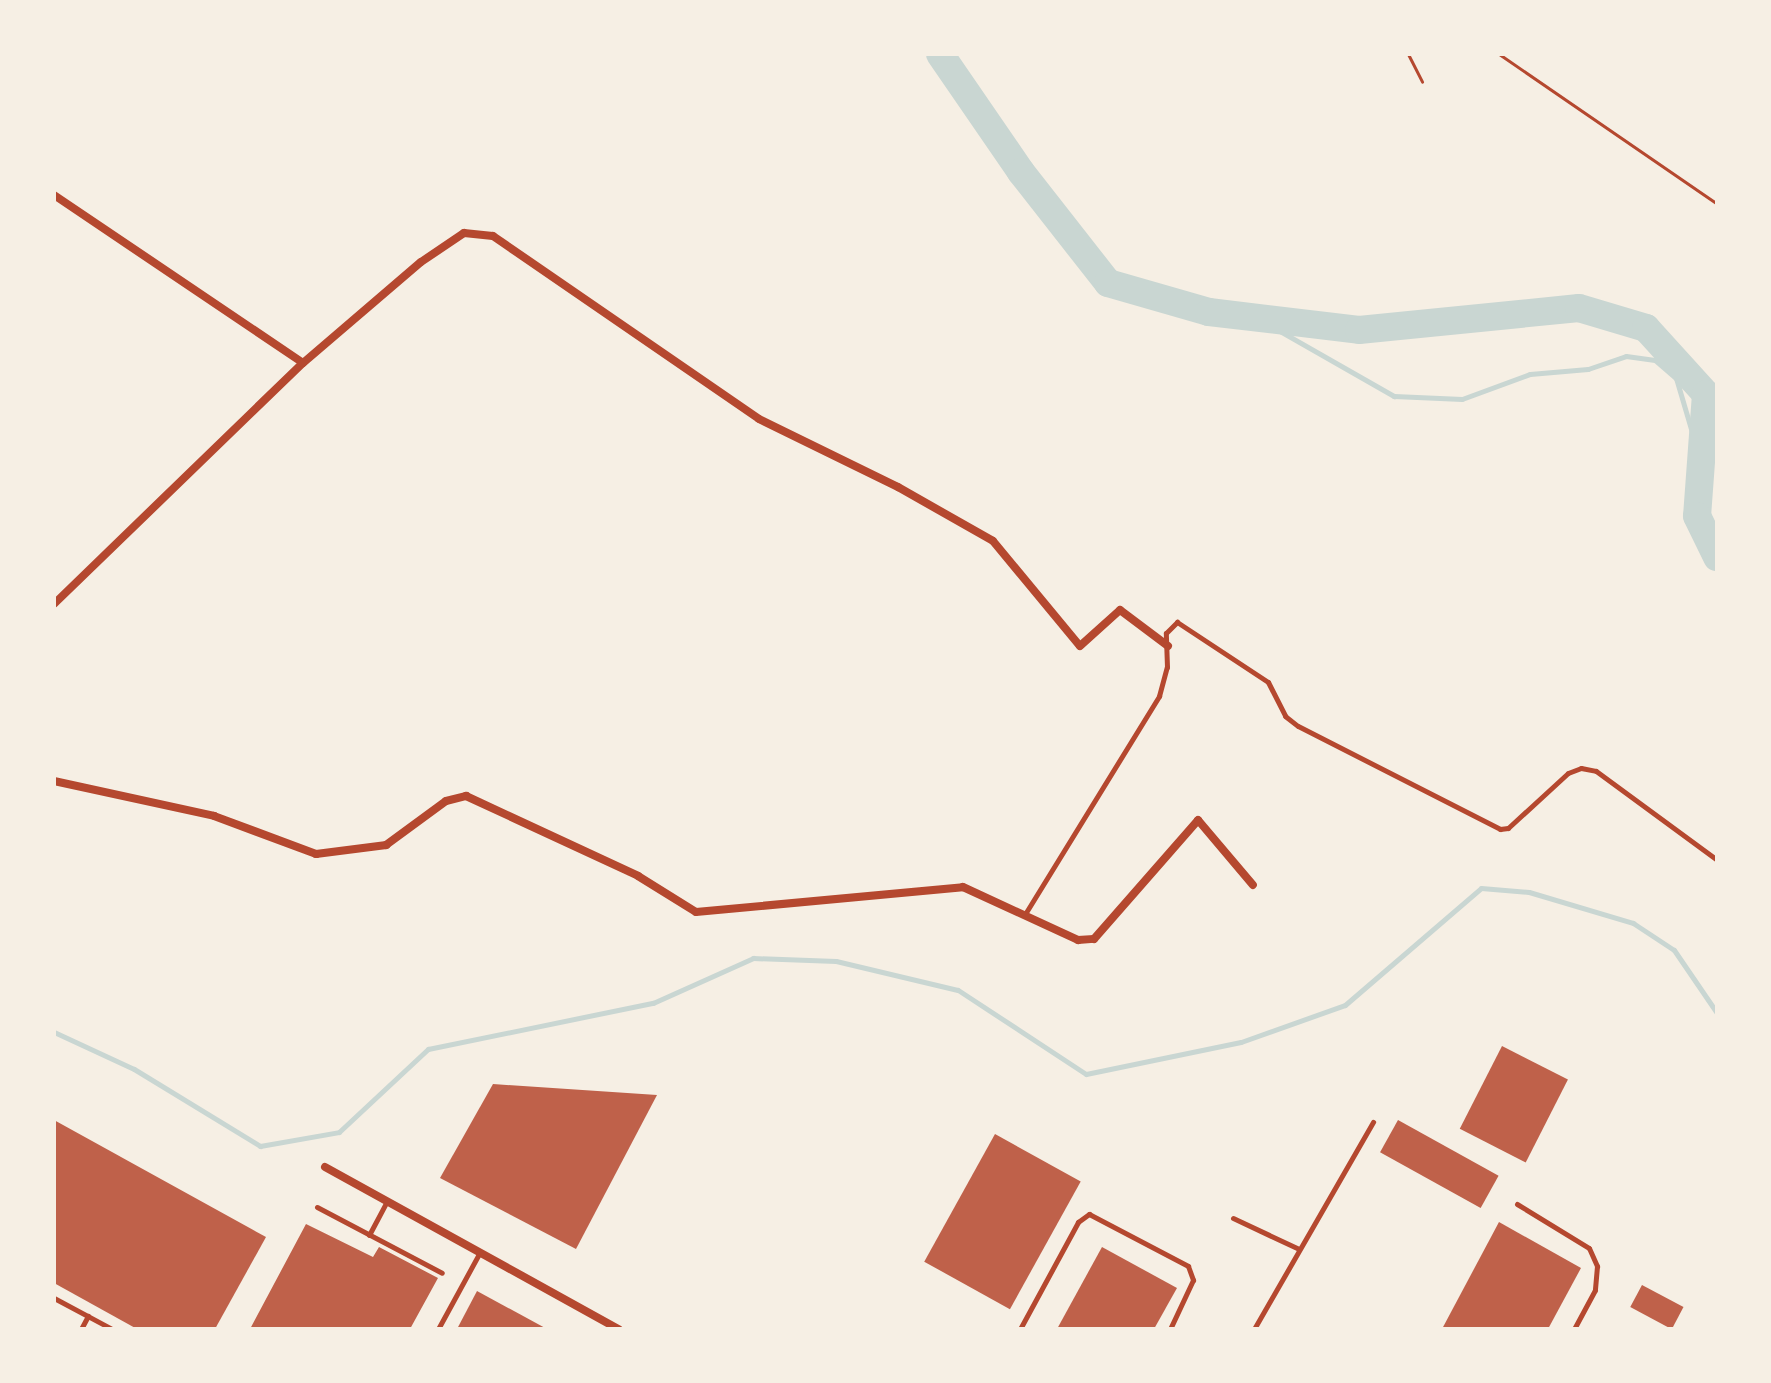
<!DOCTYPE html>
<html>
<head>
<meta charset="utf-8">
<style>
  body { margin:0 }
  #map { position:relative; width:1771px; height:1383px; overflow:hidden; background:#f6efe4; font-family:Signika,sans-serif }
  div>[style] { position:absolute }
  [style*='--x'] { left:calc(var(--x)*1px); top:calc(var(--y)*1px); width:calc(var(--w)*1px); rotate:calc(var(--a)*1deg) }
  .stream>* { height:5px; margin:-2.5px; padding:0 2.5px; transform-origin:2.5px; border-radius:2.5px; background:#c9d6d2 }
  .river>* { height:28px; margin:-14px; padding:0 14px; transform-origin:14px; border-radius:14px; background:#c9d6d2 }
  .building>* { inset:0; background:#bf614a; transform-origin:0 0 }
  .path>* { height:3px; margin:-1.5px; padding:0 1.5px; transform-origin:1.5px; border-radius:1.5px; background:#b5482f }
  .service>* { height:5px; margin:-2.5px; padding:0 2.5px; transform-origin:2.5px; border-radius:2.5px; background:#b5482f }
  .minor>* { height:8px; margin:-4px; padding:0 4px; transform-origin:4px; border-radius:4px; background:#b5482f }
  span { translate:-50% -50%; white-space:nowrap; text-align:center; line-height:1.15; -webkit-text-stroke:8px #f6efe4; paint-order:stroke }
  .frame { position:absolute; inset:0; border:56px solid #f6efe4; pointer-events:none }
</style>
</head>
<body>
<div id="map">
  <div class="stream">
    <i style="--x:1257;--y:318;--w:158;--a:29.7"></i>
    <i style="--x:1394;--y:396;--w:68;--a:2.5"></i>
    <i style="--x:1462;--y:399;--w:72;--a:-20.2"></i>
    <i style="--x:1530;--y:374;--w:58;--a:-4.9"></i>
    <i style="--x:1588;--y:369;--w:40;--a:-18.9"></i>
    <i style="--x:1626;--y:356;--w:29;--a:8"></i>
    <i style="--x:1655;--y:360;--w:28;--a:41"></i>
    <i style="--x:1676;--y:378;--w:89;--a:73.6"></i>
    <i style="--x:54;--y:1032;--w:88;--a:24.8"></i>
    <i style="--x:134;--y:1069;--w:148;--a:31.4"></i>
    <i style="--x:260;--y:1146;--w:80;--a:-10"></i>
    <i style="--x:339;--y:1132;--w:122;--a:-43"></i>
    <i style="--x:428;--y:1049;--w:230;--a:-11.6"></i>
    <i style="--x:653;--y:1003;--w:110;--a:-24.2"></i>
    <i style="--x:753;--y:958;--w:83;--a:2.1"></i>
    <i style="--x:836;--y:961;--w:125;--a:13.4"></i>
    <i style="--x:958;--y:990;--w:153;--a:33.3"></i>
    <i style="--x:1086;--y:1074;--w:158;--a:-11.7"></i>
    <i style="--x:1241;--y:1042;--w:110;--a:-19.6"></i>
    <i style="--x:1345;--y:1005;--w:179;--a:-40.7"></i>
    <i style="--x:1481;--y:888;--w:48;--a:4.8"></i>
    <i style="--x:1529;--y:892;--w:109;--a:16.6"></i>
    <i style="--x:1633;--y:923;--w:49;--a:33.4"></i>
    <i style="--x:1674;--y:950;--w:76;--a:55.7"></i>
  </div>
  <div class="river">
    <i style="--x:940;--y:54;--w:143;--a:55.5"></i>
    <i style="--x:1021;--y:172;--w:141;--a:51.9"></i>
    <i style="--x:1108;--y:283;--w:105;--a:16"></i>
    <i style="--x:1209;--y:312;--w:151;--a:6.8"></i>
    <i style="--x:1359;--y:330;--w:221;--a:-5.7"></i>
    <i style="--x:1579;--y:308;--w:70;--a:16.6"></i>
    <i style="--x:1646;--y:328;--w:89;--a:47.7"></i>
    <i style="--x:1706;--y:394;--w:122;--a:94.2"></i>
    <i style="--x:1697;--y:516;--w:46;--a:64"></i>
  </div>
  <div class="building">
    <i style="left:1502px;top:1046px;width:74px;height:93px;rotate:27deg"></i>
    <i style="clip-path:polygon(493px 1084px,657px 1095px,576px 1249px,440px 1178px)"></i>
    <i style="clip-path:polygon(54px 1120px,266px 1237px,215px 1329px,137px 1329px,54px 1283px)"></i>
    <i style="left:1398px;top:1120px;width:115px;height:37px;rotate:29deg"></i>
    <i style="left:995px;top:1134px;width:98px;height:146px;rotate:29deg"></i>
    <i style="clip-path:polygon(1499px 1222px,1581px 1268px,1548px 1329px,1442px 1329px)"></i>
    <i style="clip-path:polygon(306px 1224px,373px 1257px,379px 1247px,438px 1278px,410px 1329px,250px 1329px)"></i>
    <i style="clip-path:polygon(1102px 1247px,1177px 1288px,1154px 1329px,1057px 1329px)"></i>
    <i style="left:1642px;top:1285px;width:47px;height:25px;rotate:28deg"></i>
    <i style="clip-path:polygon(477px 1291px,547px 1329px,457px 1329px)"></i>
  </div>
  <div class="path">
    <i style="--x:1408;--y:54;--w:31;--a:63"></i>
    <i style="--x:1499;--y:54;--w:265;--a:34.5"></i>
  </div>
  <div class="service">
    <i style="--x:1025;--y:914;--w:256;--a:-58.4"></i>
    <i style="--x:1159;--y:696;--w:30;--a:-75"></i>
    <i style="--x:1167;--y:667;--w:34;--a:-92"></i>
    <i style="--x:1166;--y:633;--w:16;--a:-45"></i>
    <i style="--x:1177;--y:622;--w:109;--a:33.4"></i>
    <i style="--x:1268;--y:682;--w:38;--a:63"></i>
    <i style="--x:1285;--y:716;--w:16;--a:38"></i>
    <i style="--x:1298;--y:726;--w:227;--a:27"></i>
    <i style="--x:1500;--y:829;--w:8;--a:-7"></i>
    <i style="--x:1508;--y:828;--w:81;--a:-42.5"></i>
    <i style="--x:1568;--y:773;--w:14;--a:-21"></i>
    <i style="--x:1581;--y:768;--w:15;--a:11"></i>
    <i style="--x:1596;--y:771;--w:150;--a:36.3"></i>
    <i style="--x:1517;--y:1204;--w:84;--a:31.4"></i>
    <i style="--x:1589;--y:1248;--w:20;--a:66"></i>
    <i style="--x:1597;--y:1266;--w:24;--a:95"></i>
    <i style="--x:1595;--y:1290;--w:44;--a:118.3"></i>
    <i style="--x:317;--y:1207;--w:141;--a:27.8"></i>
    <i style="--x:1233;--y:1218;--w:73;--a:25.2"></i>
    <i style="--x:369;--y:1235;--w:38;--a:-62"></i>
    <i style="--x:54;--y:1298;--w:66;--a:28.1"></i>
    <i style="--x:81;--y:1329;--w:15;--a:-62"></i>
    <i style="--x:438;--y:1329;--w:88;--a:-61.4"></i>
    <i style="--x:1020;--y:1329;--w:122;--a:-61.5"></i>
    <i style="--x:1078;--y:1222;--w:14;--a:-36"></i>
    <i style="--x:1089;--y:1214;--w:112;--a:27.7"></i>
    <i style="--x:1188;--y:1266;--w:15;--a:70"></i>
    <i style="--x:1193;--y:1280;--w:54;--a:115.1"></i>
    <i style="--x:1254;--y:1329;--w:239;--a:-60.1"></i>
  </div>
  <div class="minor">
    <i style="--x:54;--y:195;--w:300;--a:34"></i>
    <i style="--x:54;--y:604;--w:347;--a:-44.1"></i>
    <i style="--x:303;--y:363;--w:155;--a:-40.6"></i>
    <i style="--x:421;--y:262;--w:52;--a:-34"></i>
    <i style="--x:464;--y:233;--w:29;--a:6"></i>
    <i style="--x:493;--y:236;--w:323;--a:34.5"></i>
    <i style="--x:759;--y:419;--w:155;--a:26.1"></i>
    <i style="--x:898;--y:487;--w:109;--a:29.6"></i>
    <i style="--x:993;--y:541;--w:136;--a:50.4"></i>
    <i style="--x:1080;--y:646;--w:54;--a:-42"></i>
    <i style="--x:1120;--y:610;--w:60;--a:36.9"></i>
    <i style="--x:54;--y:781;--w:164;--a:12.3"></i>
    <i style="--x:214;--y:816;--w:109;--a:20.4"></i>
    <i style="--x:316;--y:854;--w:71;--a:-7.3"></i>
    <i style="--x:386;--y:845;--w:74;--a:-36.3"></i>
    <i style="--x:446;--y:801;--w:21;--a:-14"></i>
    <i style="--x:466;--y:796;--w:190;--a:24.9"></i>
    <i style="--x:638;--y:876;--w:68;--a:31.8"></i>
    <i style="--x:696;--y:912;--w:268;--a:-5.3"></i>
    <i style="--x:963;--y:887;--w:127;--a:24.7"></i>
    <i style="--x:1078;--y:940;--w:16;--a:-4"></i>
    <i style="--x:1094;--y:939;--w:158;--a:-48.8"></i>
    <i style="--x:1198;--y:820;--w:85;--a:49.8"></i>
    <i style="--x:325;--y:1167;--w:336;--a:28.9"></i>
  </div>
  <div class="frame"></div>
</div>
</body>
</html>
